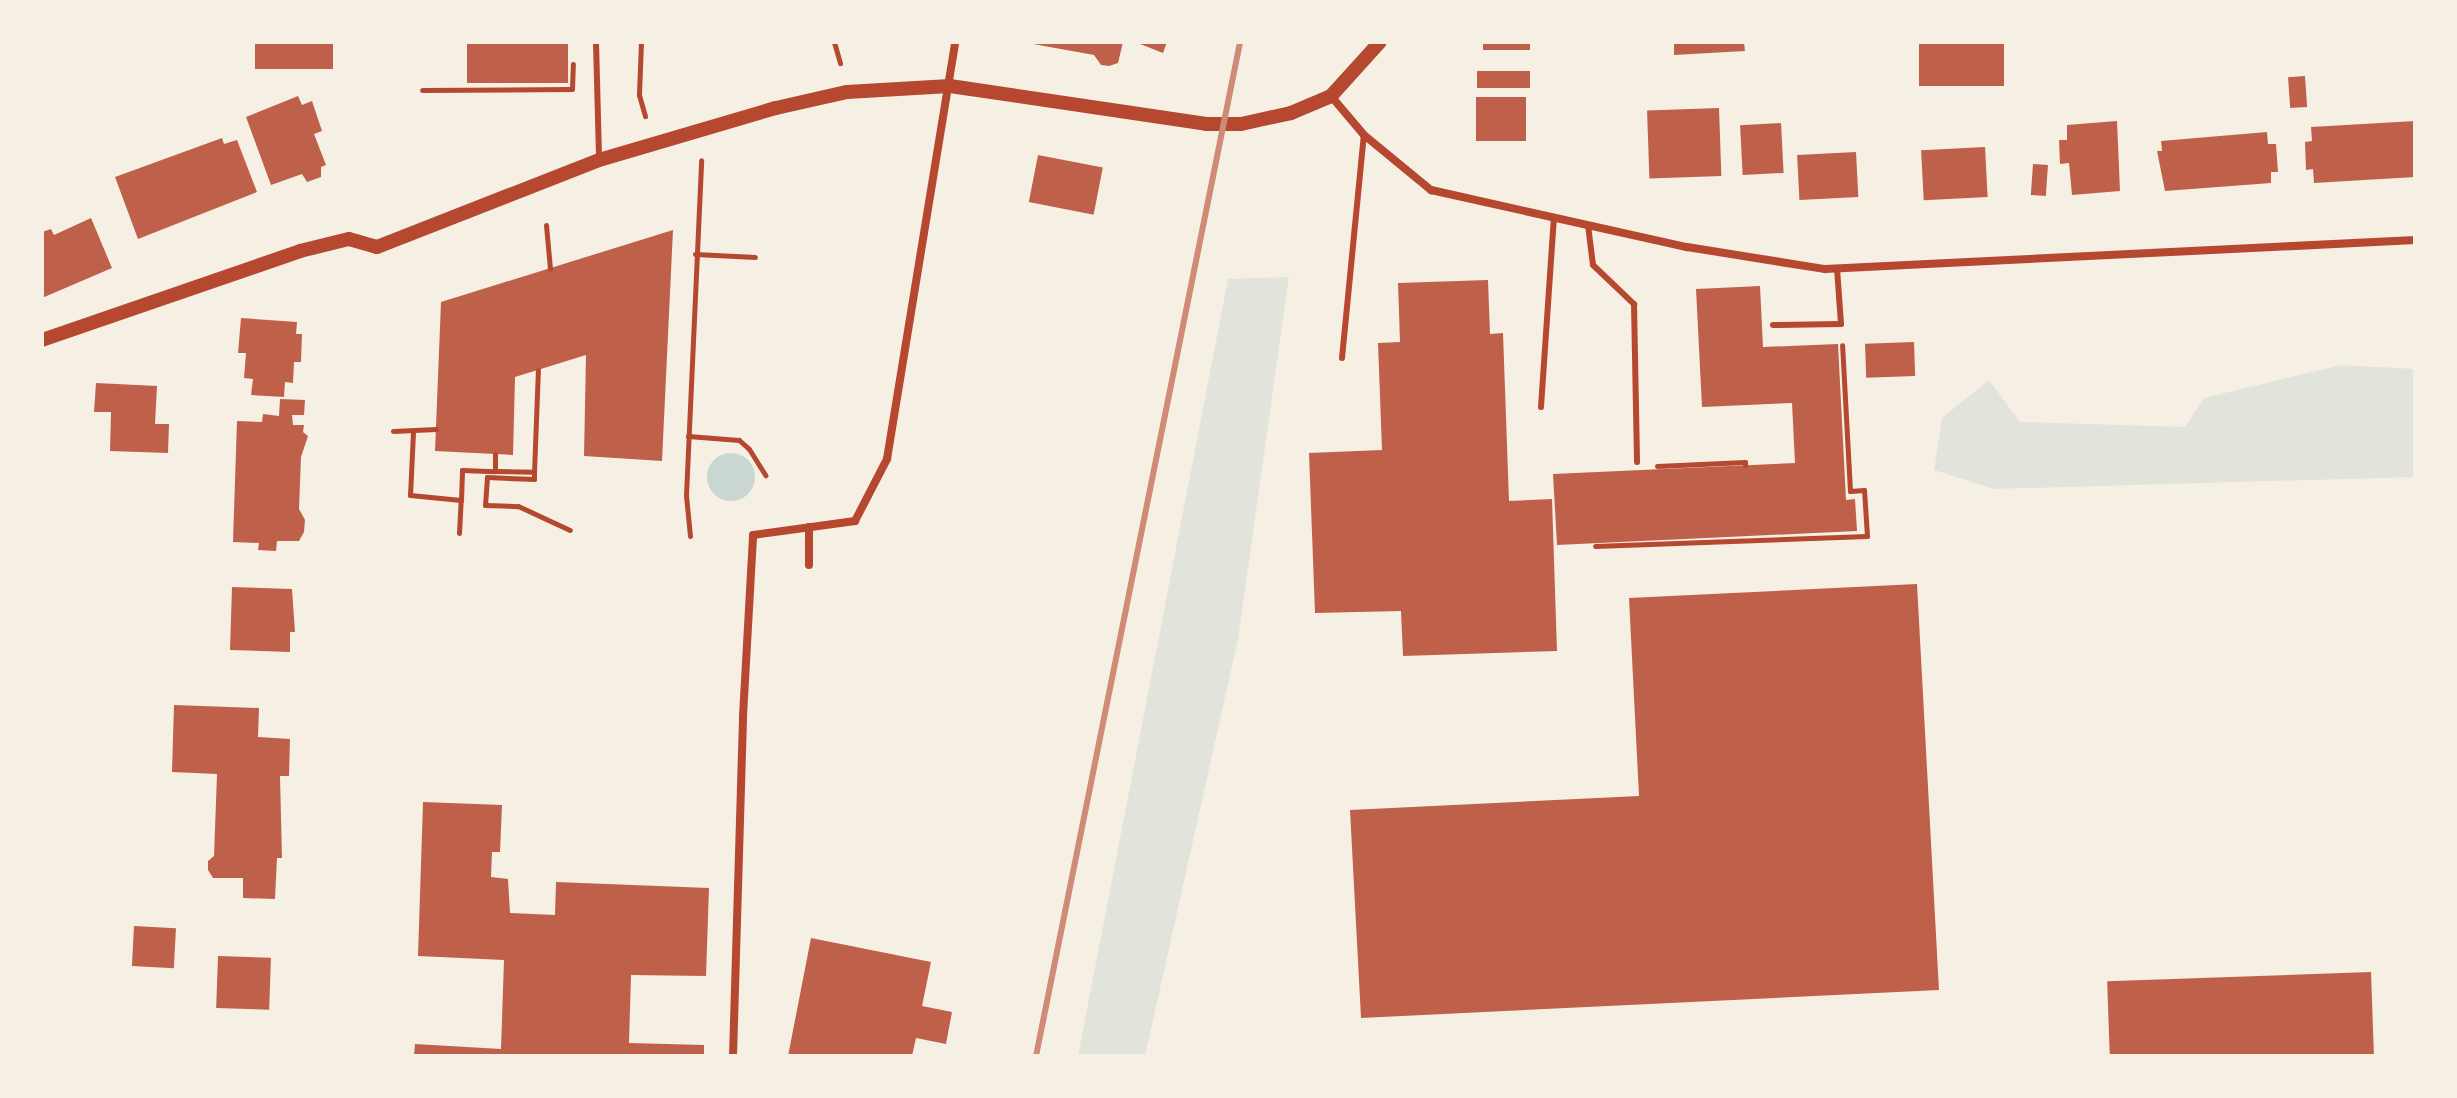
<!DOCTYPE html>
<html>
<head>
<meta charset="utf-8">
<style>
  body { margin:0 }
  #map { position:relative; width:2457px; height:1098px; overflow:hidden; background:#f6efe4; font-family:Cabin,sans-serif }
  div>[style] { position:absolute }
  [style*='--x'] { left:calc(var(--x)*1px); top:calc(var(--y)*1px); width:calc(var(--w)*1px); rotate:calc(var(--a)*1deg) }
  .green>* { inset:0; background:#e2e4dc }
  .water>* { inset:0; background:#c9d6d2 }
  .round { border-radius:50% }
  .building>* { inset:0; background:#bf614a; transform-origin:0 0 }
  .path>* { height:5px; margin:-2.5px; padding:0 2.5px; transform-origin:2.5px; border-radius:2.5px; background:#b5482f }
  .service>* { height:6px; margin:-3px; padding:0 3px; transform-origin:3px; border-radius:3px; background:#b5482f }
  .minor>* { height:8px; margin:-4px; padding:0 4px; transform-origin:4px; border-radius:4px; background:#b5482f }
  .tertiary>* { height:14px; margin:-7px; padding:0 7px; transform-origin:7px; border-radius:7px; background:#b5482f }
  .rail>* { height:6px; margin:-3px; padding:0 3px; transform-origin:3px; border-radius:3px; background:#cf8b77 }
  span { translate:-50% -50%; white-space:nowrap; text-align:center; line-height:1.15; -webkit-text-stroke:6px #f6efe4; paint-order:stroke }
  .frame { position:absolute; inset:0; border:44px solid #f6efe4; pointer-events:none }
</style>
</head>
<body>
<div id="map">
  <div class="green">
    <i style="clip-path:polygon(1289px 277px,1238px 639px,1145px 1056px,1078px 1056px,1228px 279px)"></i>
    <i style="clip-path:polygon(2341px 365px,2415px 369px,2415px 477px,1994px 489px,1934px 470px,1942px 418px,1989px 380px,2020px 422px,2185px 427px,2204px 398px)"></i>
  </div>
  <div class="water">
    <i class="round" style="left:707px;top:453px;width:48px;height:48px"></i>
  </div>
  <div class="building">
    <i style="left:255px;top:42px;width:78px;height:27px"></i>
    <i style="left:467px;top:42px;width:101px;height:41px"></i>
    <i style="clip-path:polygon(1022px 42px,1123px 42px,1118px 63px,1109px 66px,1101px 65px,1094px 55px)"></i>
    <i style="clip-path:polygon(1135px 42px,1167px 42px,1163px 53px)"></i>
    <i style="left:1483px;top:42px;width:47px;height:8px"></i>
    <i style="clip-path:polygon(1674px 42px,1744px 42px,1745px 51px,1674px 55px)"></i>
    <i style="left:1919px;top:42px;width:85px;height:44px"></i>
    <i style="left:1530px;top:71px;width:17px;height:53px;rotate:90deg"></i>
    <i style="left:2305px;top:76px;width:31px;height:17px;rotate:86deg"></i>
    <i style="clip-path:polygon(298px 96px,302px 105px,312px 101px,322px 131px,314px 134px,326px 165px,321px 167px,321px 177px,307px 182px,302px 174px,271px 185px,246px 117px)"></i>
    <i style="left:1476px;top:97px;width:50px;height:44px"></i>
    <i style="left:1719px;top:108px;width:68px;height:72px;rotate:88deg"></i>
    <i style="clip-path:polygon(2117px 121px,2120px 191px,2072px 195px,2069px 163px,2060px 164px,2059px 140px,2067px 140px,2067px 125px)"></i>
    <i style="clip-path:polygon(2415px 121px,2415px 177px,2314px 183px,2313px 169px,2306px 170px,2305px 142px,2312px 141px,2311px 127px)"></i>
    <i style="left:1781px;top:123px;width:50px;height:41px;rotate:87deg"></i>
    <i style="clip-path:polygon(2267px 132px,2268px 144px,2276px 144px,2278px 172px,2271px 172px,2271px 183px,2165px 191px,2157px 151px,2162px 151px,2161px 141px)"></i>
    <i style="clip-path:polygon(222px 138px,224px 144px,237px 140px,257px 192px,138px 239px,115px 177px)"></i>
    <i style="left:1985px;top:147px;width:50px;height:64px;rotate:87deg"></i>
    <i style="left:1856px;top:152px;width:45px;height:59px;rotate:87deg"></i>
    <i style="left:1038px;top:155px;width:66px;height:48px;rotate:11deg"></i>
    <i style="left:2033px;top:164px;width:15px;height:31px;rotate:4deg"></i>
    <i style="clip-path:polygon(91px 218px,112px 268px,42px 298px,42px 232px,51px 229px,54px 235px)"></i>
    <i style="clip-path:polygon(673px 230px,662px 461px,584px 456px,586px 355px,515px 377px,513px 455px,435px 451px,441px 302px)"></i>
    <i style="clip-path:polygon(1488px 280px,1490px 334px,1503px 333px,1509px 501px,1552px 499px,1557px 651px,1403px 656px,1401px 611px,1315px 613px,1309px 453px,1382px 450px,1378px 343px,1400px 342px,1398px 283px)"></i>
    <i style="clip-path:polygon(1760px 286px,1763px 347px,1838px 344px,1846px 500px,1855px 499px,1857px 531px,1557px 545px,1553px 474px,1795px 463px,1792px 403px,1702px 407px,1696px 289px)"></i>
    <i style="clip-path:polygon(241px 318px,297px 322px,296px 334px,302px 334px,301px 362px,294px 362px,293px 383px,285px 382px,284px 397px,251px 395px,253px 379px,244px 378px,246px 353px,238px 353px)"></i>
    <i style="left:1914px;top:342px;width:34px;height:49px;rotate:88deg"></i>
    <i style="clip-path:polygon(96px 383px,157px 386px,155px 424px,169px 424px,168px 453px,110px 451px,111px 412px,94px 412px)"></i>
    <i style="clip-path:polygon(280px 399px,305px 400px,304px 415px,292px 415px,293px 425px,304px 425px,303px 432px,308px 436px,301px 457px,299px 509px,305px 520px,304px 532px,299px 541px,277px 541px,276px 551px,258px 550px,259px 543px,233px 542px,237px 421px,262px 422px,263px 414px,279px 416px)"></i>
    <i style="clip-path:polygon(1917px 584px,1939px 990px,1361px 1018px,1350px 810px,1639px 796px,1629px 598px)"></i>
    <i style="clip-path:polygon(232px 587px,292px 589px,295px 632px,290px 632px,290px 652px,230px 650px)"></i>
    <i style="clip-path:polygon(174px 705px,259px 708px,258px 737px,290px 739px,289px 776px,280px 776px,282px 858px,277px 858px,275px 899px,243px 898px,243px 878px,213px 878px,208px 870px,208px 861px,214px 856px,217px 774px,172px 772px)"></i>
    <i style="clip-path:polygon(423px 802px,502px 805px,500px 852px,492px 852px,491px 877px,508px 879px,510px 913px,555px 915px,556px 882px,709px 888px,706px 976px,631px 975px,629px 1043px,704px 1045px,704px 1056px,414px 1056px,415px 1044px,501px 1049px,504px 960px,418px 956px)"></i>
    <i style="left:134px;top:926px;width:42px;height:40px;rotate:3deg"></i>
    <i style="clip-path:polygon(811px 938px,931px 962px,922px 1006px,952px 1012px,946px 1044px,916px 1038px,912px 1056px,788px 1056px)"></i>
    <i style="left:218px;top:956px;width:53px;height:52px;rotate:2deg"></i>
    <i style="left:2371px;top:972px;width:84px;height:264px;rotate:88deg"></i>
  </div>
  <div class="path">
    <i style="--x:641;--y:42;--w:53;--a:92.2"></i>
    <i style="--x:639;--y:95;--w:22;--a:74"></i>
    <i style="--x:834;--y:42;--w:22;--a:74"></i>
    <i style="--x:422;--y:90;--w:150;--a:-0.4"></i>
    <i style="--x:572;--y:89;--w:25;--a:-88"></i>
    <i style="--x:546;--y:225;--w:44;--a:84.8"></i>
    <i style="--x:695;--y:254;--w:60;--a:2.9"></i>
    <i style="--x:393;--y:431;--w:43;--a:-2.7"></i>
    <i style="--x:413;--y:432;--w:63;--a:92.7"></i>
    <i style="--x:410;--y:495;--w:51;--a:5.6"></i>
    <i style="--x:461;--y:500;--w:30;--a:-88"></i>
    <i style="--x:462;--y:470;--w:33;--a:2"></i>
    <i style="--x:495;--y:471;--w:17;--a:-90"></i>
    <i style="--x:688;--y:436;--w:51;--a:4.5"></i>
    <i style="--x:739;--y:440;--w:13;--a:42"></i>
    <i style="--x:749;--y:449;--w:31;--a:58"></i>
    <i style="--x:1657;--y:466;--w:88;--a:-2.6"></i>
    <i style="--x:1745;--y:462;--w:3;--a:90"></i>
    <i style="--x:495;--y:471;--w:39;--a:1"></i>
    <i style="--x:534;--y:472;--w:102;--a:-87.8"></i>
    <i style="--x:534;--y:472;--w:7;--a:90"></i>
    <i style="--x:534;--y:479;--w:47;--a:-177.6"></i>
    <i style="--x:487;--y:477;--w:28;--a:94"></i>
    <i style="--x:485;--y:505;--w:33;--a:2"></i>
    <i style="--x:518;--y:506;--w:57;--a:24.8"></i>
    <i style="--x:459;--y:533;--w:33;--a:-87"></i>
    <i style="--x:690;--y:536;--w:41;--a:-95.6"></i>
    <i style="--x:686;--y:495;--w:335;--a:-87.4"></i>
    <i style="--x:1595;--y:546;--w:272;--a:-2.1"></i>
    <i style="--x:1867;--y:536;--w:46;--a:-93.7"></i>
    <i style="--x:1864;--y:490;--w:14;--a:176"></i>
    <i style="--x:1850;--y:491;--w:146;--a:-93.1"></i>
  </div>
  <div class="service">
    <i style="--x:596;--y:42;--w:116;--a:88.5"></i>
    <i style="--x:1588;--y:225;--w:40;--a:82.9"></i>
    <i style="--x:1593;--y:265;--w:57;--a:43.6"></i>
    <i style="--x:1634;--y:304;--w:158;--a:88.9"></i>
    <i style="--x:1773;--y:325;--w:68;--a:-0.8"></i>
    <i style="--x:1841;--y:324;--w:56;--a:-94.1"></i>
    <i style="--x:1342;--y:358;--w:224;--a:-84.4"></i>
    <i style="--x:1541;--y:407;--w:190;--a:-86.1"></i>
  </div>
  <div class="minor">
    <i style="--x:1331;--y:96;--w:51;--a:49.8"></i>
    <i style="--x:1364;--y:135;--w:87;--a:39.4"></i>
    <i style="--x:1431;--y:190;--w:262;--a:12.6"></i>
    <i style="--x:1687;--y:247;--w:140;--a:9.1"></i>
    <i style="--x:1825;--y:269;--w:591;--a:-2.81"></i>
    <i style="--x:809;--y:527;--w:38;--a:90"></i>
    <i style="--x:733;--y:1056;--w:340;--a:-88.3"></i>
    <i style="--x:743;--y:716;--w:181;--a:-86.8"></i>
    <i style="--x:753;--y:535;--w:103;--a:-7.8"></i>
    <i style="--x:855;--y:521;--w:70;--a:-62.7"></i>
    <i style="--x:887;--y:459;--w:423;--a:-80.7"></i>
  </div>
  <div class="tertiary">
    <i style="--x:42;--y:340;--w:273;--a:-19"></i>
    <i style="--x:300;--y:251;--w:50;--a:-13.8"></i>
    <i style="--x:349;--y:239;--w:29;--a:16"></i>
    <i style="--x:377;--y:247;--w:238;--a:-21.4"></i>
    <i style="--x:599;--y:160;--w:184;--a:-16.4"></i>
    <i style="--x:776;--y:108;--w:73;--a:-12.7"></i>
    <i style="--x:847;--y:92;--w:103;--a:-3.3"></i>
    <i style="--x:950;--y:86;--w:259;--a:8.4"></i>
    <i style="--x:1206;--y:124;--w:35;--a:0"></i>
    <i style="--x:1241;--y:124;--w:51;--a:-12.4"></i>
    <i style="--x:1291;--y:113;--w:43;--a:-23"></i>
    <i style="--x:1331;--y:96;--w:73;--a:-47.8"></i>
  </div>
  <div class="rail">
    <i style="--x:1036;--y:1056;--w:1034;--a:-78.62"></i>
  </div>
  <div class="frame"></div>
</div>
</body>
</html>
